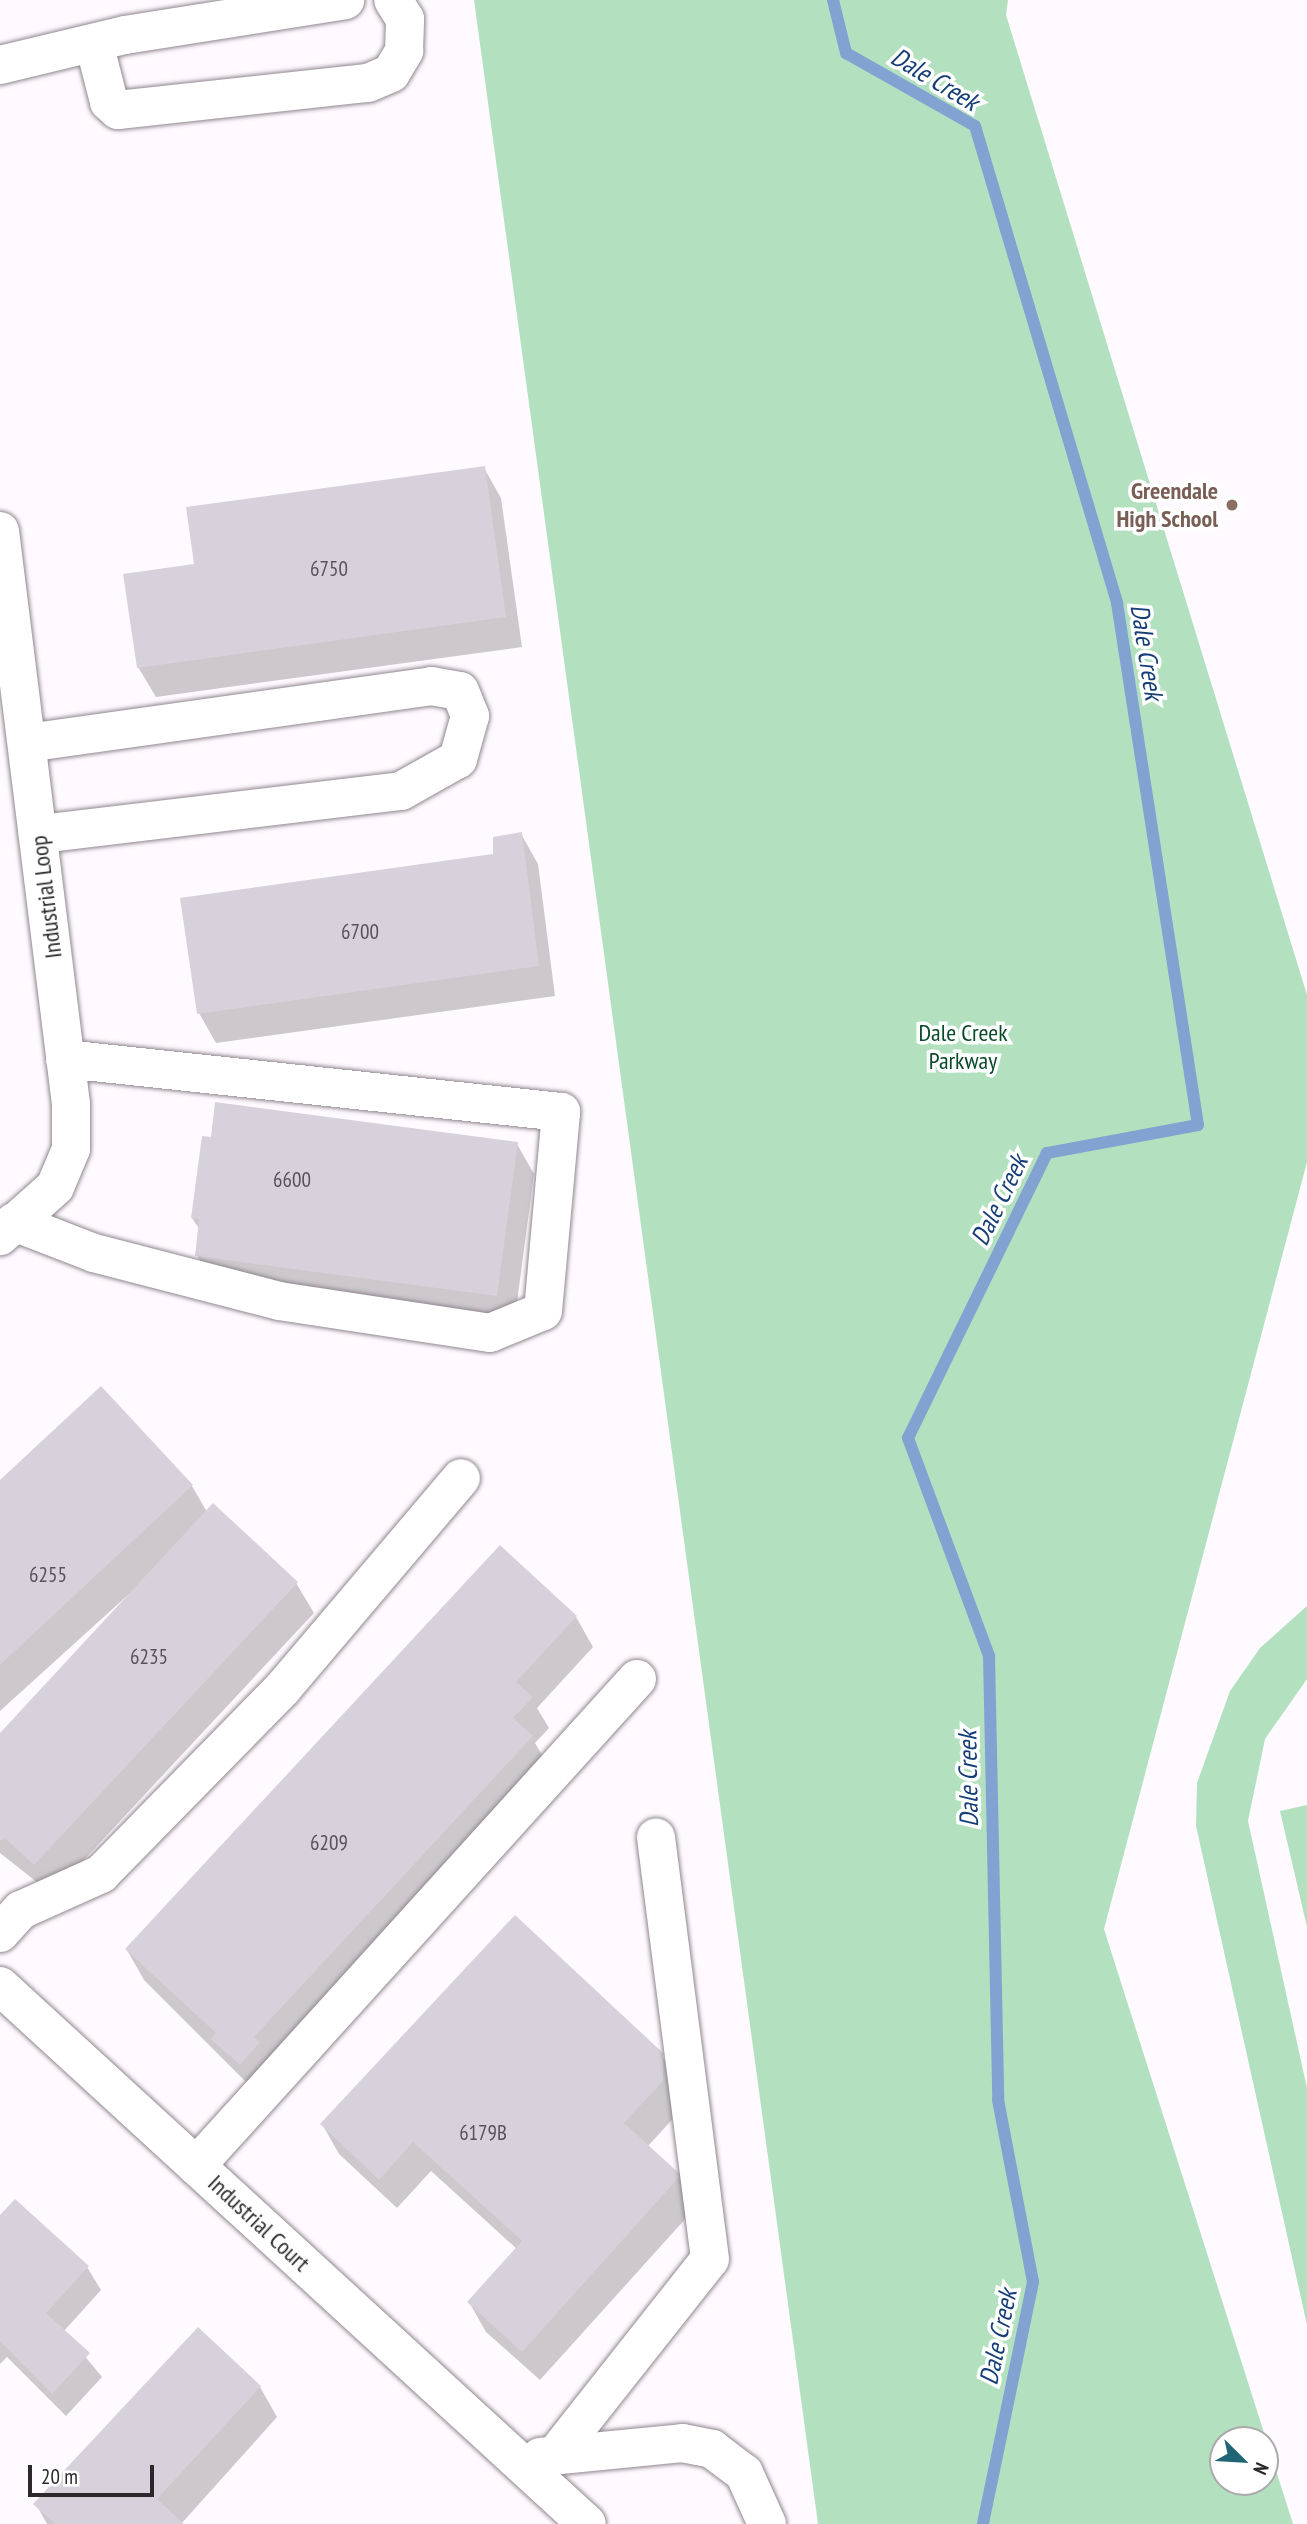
<!DOCTYPE html>
<html>
<head>
<meta charset="utf-8">
<style>
  body { margin:0 }
  #map { position:relative; width:1307px; height:2524px; overflow:hidden; background:#fffaff; font-family:"PT Sans Narrow",sans-serif }
  div>[style] { position:absolute }
  [style*='--x'] { left:calc(var(--x)*1px); top:calc(var(--y)*1px); width:calc(var(--w)*1px); rotate:calc(var(--a)*1deg) }
  .green>* { inset:0; background:#b3e1c0 }
  .shadow>* { inset:0; background:#0003 }
  .stream>* { height:12px; margin:-6px; padding:0 6px; transform-origin:6px; border-radius:6px; background:#82a2d2 }
  .building>* { inset:0; background:#d6d1db }
  .roads { filter:drop-shadow(0 0 2px #90878f) drop-shadow(0 0 2px #90878f) }
  .minor>* { height:38px; margin:-19px; padding:0 19px; transform-origin:19px; border-radius:19px; background:#fff }
  .dots>* { width:19px; height:19px; translate:-50% -50%; box-sizing:border-box; border:4px solid #fff; border-radius:50% }
  span { translate:-50% -50%; white-space:nowrap; text-align:center; line-height:1.15; -webkit-text-stroke:7px #fff; paint-order:stroke }
  .number-label { font-size:21px; color:#565358 }
  .number-label span { -webkit-text-stroke-width:0 }
  .education-label { font-size:24px; color:#785e54; font-weight:700 }
  .right { translate:-100% -50%; text-align:right }
  .street-label { font-size:24px; color:#2c292c }
  .park-label { font-size:24px; color:#094b28 }
  .water-label { font-size:26px; color:#153e77; font-style:italic }
  .north { position:absolute; left:1209px; top:2426px; width:70px; height:70px; box-sizing:border-box; background:#fff; border:2px solid #aba9ab; border-radius:50%; rotate:114deg; font-size:19px; font-weight:700; line-height:28px; text-align:center; color:#2c292c }
  .north::after { content:''; display:block; margin:auto; width:24px; height:32px; background:#206576; clip-path:polygon(50% 0,100% 100%,50% 72%,0 100%) }
  .scale { position:absolute; left:28px; top:2465px; width:126px; height:32px; box-sizing:border-box; border:4px solid #2c292c; border-top:0; padding-left:9px; font-size:21px; line-height:24px; white-space:nowrap; color:#2c292c; -webkit-text-stroke:5px #fff; paint-order:stroke }
</style>
</head>
<body>
<div id="map">
  <div class="green">
    <i style="clip-path:polygon(evenodd,474px 0,1008px 0,1006px 15px,1307px 995px,1307px 1162px,1104px 1929px,1293px 2524px,818px 2524px,474px 0,1265px 2440px,1265px 2482px,1223px 2482px,1223px 2440px,1265px 2440px)"></i>
    <i style="clip-path:polygon(1307px 1606px,1307px 1679px,1265px 1739px,1248px 1821px,1307px 2088px,1307px 2325px,1196px 1826px,1197px 1783px,1230px 1691px,1260px 1648px)"></i>
    <i style="clip-path:polygon(1307px 1805px,1307px 1927px,1280px 1811px)"></i>
  </div>
  <div class="shadow">
    <i style="clip-path:polygon(484px 468px,501px 498px,522px 647px,156px 697px,138px 667px)"></i>
    <i style="clip-path:polygon(521px 834px,538px 864px,555px 996px,216px 1043px,199px 1013px,495px 855px)"></i>
    <i style="clip-path:polygon(517px 1144px,534px 1174px,514px 1325px,214px 1285px,197px 1255px,200px 1230px,192px 1218px)"></i>
    <i style="clip-path:polygon(0 1482px,192px 1486px,207px 1512px,296px 1583px,314px 1613px,52px 1894px,0 1853px,0 1735px,139px 1585px,0 1711px)"></i>
    <i style="clip-path:polygon(576px 1617px,593px 1647px,537px 1708px,549px 1728px,535px 1743px,549px 1767px,258px 2094px,144px 1980px,127px 1950px)"></i>
    <i style="clip-path:polygon(661px 2054px,679px 2084px,680px 2111px,648px 2146px,680px 2176px,697px 2206px,540px 2380px,486px 2332px,469px 2302px,517px 2249px,431px 2171px,397px 2208px,339px 2154px,322px 2124px)"></i>
    <i style="clip-path:polygon(0 2217px,87px 2267px,101px 2290px,64px 2331px,102px 2377px,66px 2416px,7px 2357px,0 2364px)"></i>
    <i style="clip-path:polygon(260px 2387px,277px 2417px,181px 2524px,47px 2524px,36px 2504px)"></i>
  </div>
  <div class="stream">
    <i style="--x:833;--y:0;--w:55;--a:76.2"></i>
    <i style="--x:846;--y:53;--w:148;--a:29.5"></i>
    <i style="--x:975;--y:126;--w:498;--a:73.4"></i>
    <i style="--x:1117;--y:603;--w:528;--a:81.18"></i>
    <i style="--x:1198;--y:1125;--w:154;--a:169.5"></i>
    <i style="--x:1047;--y:1153;--w:317;--a:116"></i>
    <i style="--x:908;--y:1438;--w:233;--a:69.6"></i>
    <i style="--x:989;--y:1656;--w:444;--a:88.8"></i>
    <i style="--x:998;--y:2100;--w:185;--a:79.1"></i>
    <i style="--x:1033;--y:2282;--w:247;--a:101.7"></i>
  </div>
  <div class="building">
    <i style="clip-path:polygon(485px 466px,506px 617px,137px 668px,123px 574px,194px 564px,186px 507px)"></i>
    <i style="clip-path:polygon(522px 832px,539px 966px,197px 1014px,180px 898px,493px 854px,493px 837px)"></i>
    <i style="clip-path:polygon(215px 1102px,518px 1142px,497px 1296px,195px 1256px,199px 1219px,191px 1218px,202px 1136px,211px 1137px)"></i>
    <i style="clip-path:polygon(101px 1386px,193px 1485px,0 1665px,0 1480px)"></i>
    <i style="clip-path:polygon(213px 1503px,298px 1582px,34px 1865px,5px 1838px,0 1841px,0 1733px)"></i>
    <i style="clip-path:polygon(500px 1545px,577px 1616px,516px 1682px,533px 1697px,513px 1718px,533px 1736px,254px 2037px,260px 2042px,240px 2065px,211px 2039px,216px 2033px,125px 1949px)"></i>
    <i style="clip-path:polygon(515px 1915px,663px 2053px,663px 2081px,624px 2123px,681px 2175px,522px 2352px,467px 2302px,522px 2241px,413px 2142px,379px 2180px,320px 2124px)"></i>
    <i style="clip-path:polygon(15px 2199px,89px 2266px,46px 2313px,90px 2353px,52px 2394px,0 2341px,0 2215px)"></i>
    <i style="clip-path:polygon(198px 2327px,261px 2386px,157px 2499px,184px 2524px,55px 2524px,33px 2504px)"></i>
  </div>
  <div class="roads">
    <div class="minor">
      <i style="--x:94;--y:43;--w:61;--a:75.7"></i>
      <i style="--x:109;--y:102;--w:12;--a:42"></i>
      <i style="--x:118;--y:110;--w:251;--a:-6.2"></i>
      <i style="--x:368;--y:83;--w:25;--a:-23"></i>
      <i style="--x:391;--y:73;--w:26;--a:-59"></i>
      <i style="--x:404;--y:51;--w:32;--a:-88"></i>
      <i style="--x:405;--y:19;--w:22;--a:-122"></i>
      <i style="--x:0;--y:65;--w:129;--a:-13.5"></i>
      <i style="--x:125;--y:35;--w:223;--a:-9"></i>
      <i style="--x:0;--y:531;--w:577;--a:82.94"></i>
      <i style="--x:71;--y:1104;--w:45;--a:90"></i>
      <i style="--x:71;--y:1149;--w:41;--a:112.8"></i>
      <i style="--x:55;--y:1187;--w:74;--a:138.3"></i>
      <i style="--x:27;--y:743;--w:408;--a:-8"></i>
      <i style="--x:431;--y:686;--w:29;--a:10"></i>
      <i style="--x:460;--y:691;--w:27;--a:68"></i>
      <i style="--x:470;--y:716;--w:45;--a:105.6"></i>
      <i style="--x:458;--y:759;--w:65;--a:150.7"></i>
      <i style="--x:401;--y:791;--w:366;--a:173.2"></i>
      <i style="--x:14;--y:1222;--w:86;--a:21.2"></i>
      <i style="--x:94;--y:1253;--w:191;--a:14.5"></i>
      <i style="--x:279;--y:1301;--w:213;--a:8.6"></i>
      <i style="--x:490;--y:1333;--w:57;--a:-22.5"></i>
      <i style="--x:543;--y:1311;--w:200;--a:-84.8"></i>
      <i style="--x:561;--y:1112;--w:499;--a:-173.9"></i>
      <i style="--x:0;--y:1933;--w:31;--a:-48"></i>
      <i style="--x:21;--y:1910;--w:88;--a:-24.2"></i>
      <i style="--x:101;--y:1874;--w:260;--a:-45.6"></i>
      <i style="--x:283;--y:1688;--w:275;--a:-49.7"></i>
      <i style="--x:0;--y:1986;--w:796;--a:42.51"></i>
      <i style="--x:196;--y:2166;--w:657;--a:-47.84"></i>
      <i style="--x:556;--y:2454;--w:248;--a:-51.7"></i>
      <i style="--x:710;--y:2259;--w:425;--a:-97.3"></i>
      <i style="--x:540;--y:2457;--w:143;--a:-5.6"></i>
      <i style="--x:682;--y:2443;--w:31;--a:11"></i>
      <i style="--x:712;--y:2449;--w:40;--a:37"></i>
      <i style="--x:744;--y:2473;--w:56;--a:65.7"></i>
    </div>
  </div>
  <div class="dots">
    <i style="left:1232px;top:505px;background:#8d6e63"></i>
  </div>
  <div class="number-label">
    <span style="left:329px;top:569px">6750</span>
    <span style="left:360px;top:932px">6700</span>
    <span style="left:292px;top:1180px">6600</span>
    <span style="left:48px;top:1575px">6255</span>
    <span style="left:149px;top:1657px">6235</span>
    <span style="left:329px;top:1843px">6209</span>
    <span style="left:483px;top:2133px">6179B</span>
  </div>
  <div class="education-label">
    <span class="right" style="left:1218px;top:505px">Greendale<br>High School</span>
  </div>
  <div class="street-label">
    <span style="left:46px;top:897px;rotate:-97deg">Industrial Loop</span>
    <span style="left:259px;top:2223px;rotate:43deg">Industrial Court</span>
  </div>
  <div class="park-label">
    <span style="left:963px;top:1047px">Dale Creek<br>Parkway</span>
  </div>
  <div class="water-label">
    <span style="left:935px;top:79px;rotate:31deg">Dale Creek</span>
    <span style="left:1147px;top:652px;rotate:81deg">Dale Creek</span>
    <span style="left:999px;top:1200px;rotate:-64deg">Dale Creek</span>
    <span style="left:968px;top:1779px;rotate:-91deg">Dale Creek</span>
    <span style="left:998px;top:2337px;rotate:-78deg">Dale Creek</span>
  </div>
  <div class="north">N</div>
  <div class="scale">20 m</div>
</div>
</body>
</html>
